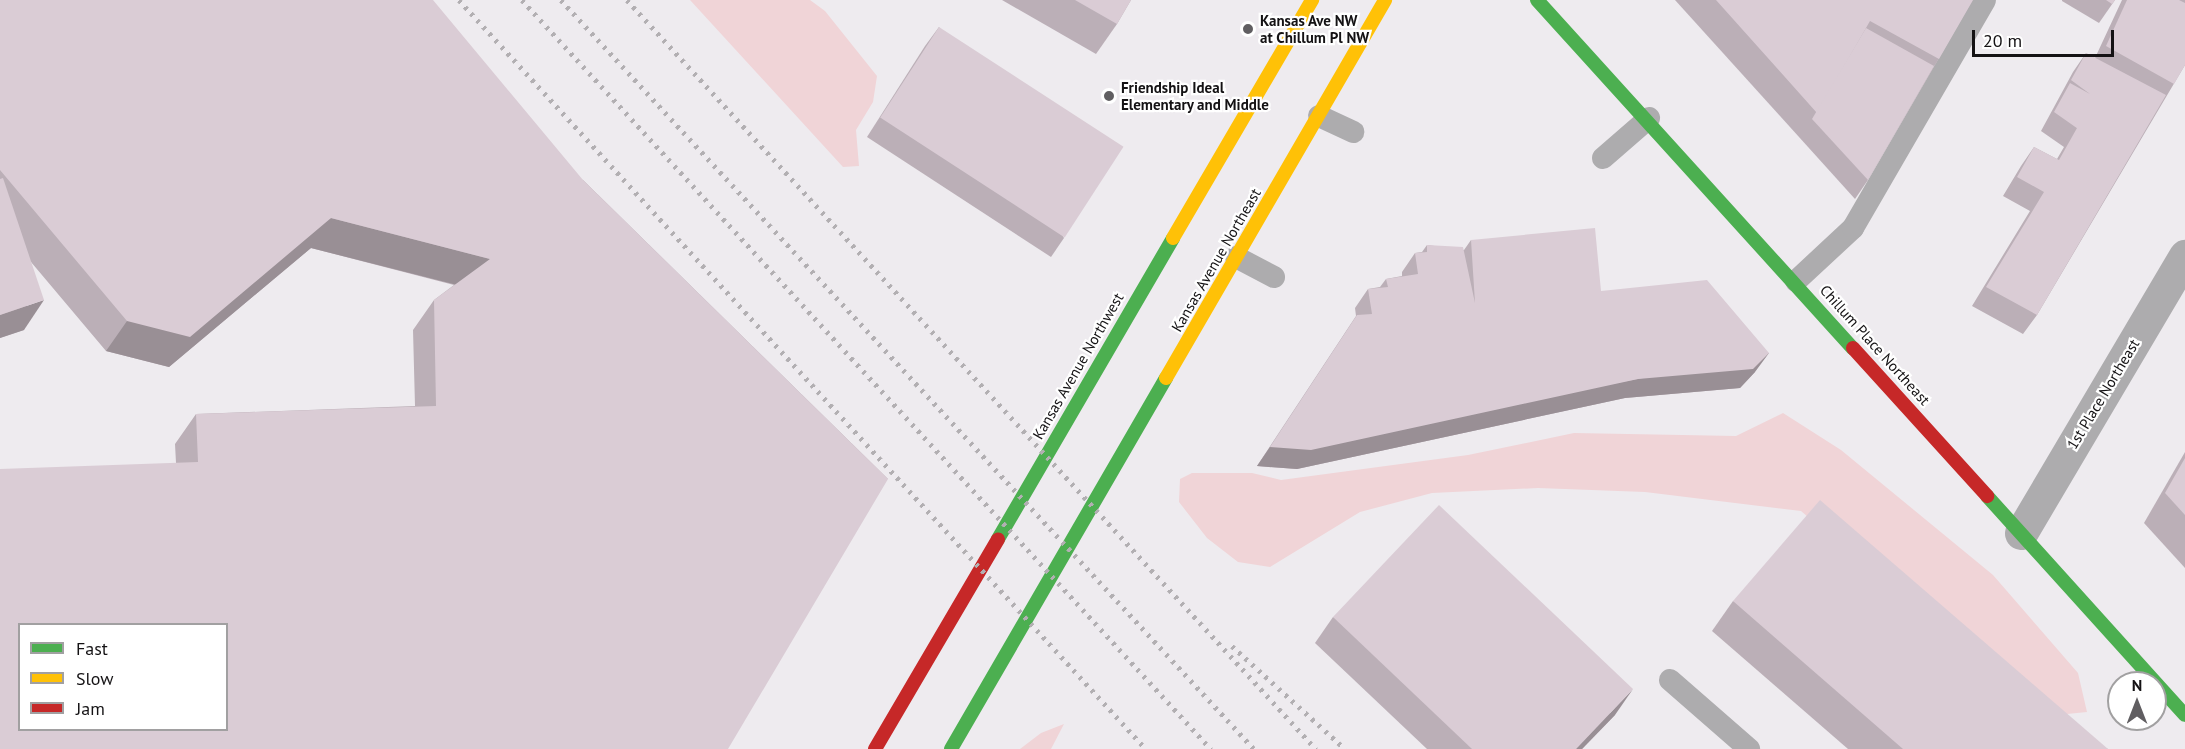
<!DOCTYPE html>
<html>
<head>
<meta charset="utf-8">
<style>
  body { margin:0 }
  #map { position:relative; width:2185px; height:749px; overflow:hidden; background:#eeebef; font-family:"PT Sans",sans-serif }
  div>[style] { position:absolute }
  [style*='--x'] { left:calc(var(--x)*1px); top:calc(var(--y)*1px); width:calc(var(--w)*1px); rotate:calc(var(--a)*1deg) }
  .green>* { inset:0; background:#f0d4d7 }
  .lane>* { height:22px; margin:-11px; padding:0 11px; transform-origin:11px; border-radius:11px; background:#adacae }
  .street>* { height:33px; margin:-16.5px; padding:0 16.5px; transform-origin:16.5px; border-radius:16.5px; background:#adacae }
  .fast>* { height:14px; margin:-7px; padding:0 7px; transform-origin:7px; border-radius:7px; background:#4caf50 }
  .slow>* { height:14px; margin:-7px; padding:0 7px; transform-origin:7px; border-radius:7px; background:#ffc107 }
  .jam>* { height:14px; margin:-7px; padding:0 7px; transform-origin:7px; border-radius:7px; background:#c62828 }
  .rail>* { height:4.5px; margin-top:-2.25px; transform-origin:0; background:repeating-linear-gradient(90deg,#b2afb2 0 3px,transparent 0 9px) }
  .wall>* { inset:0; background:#bbafb7 }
  .shaded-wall>* { inset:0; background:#998f95 }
  .building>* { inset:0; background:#daccd5; transform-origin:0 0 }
  .dots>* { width:16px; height:16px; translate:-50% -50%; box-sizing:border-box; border:3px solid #fff; border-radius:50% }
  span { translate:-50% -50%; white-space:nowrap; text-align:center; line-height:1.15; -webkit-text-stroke:4.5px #fff; paint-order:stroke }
  .poi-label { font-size:15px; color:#141214; font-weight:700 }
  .left { translate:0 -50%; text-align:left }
  .street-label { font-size:15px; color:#141214 }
  .legend { position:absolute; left:18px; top:623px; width:210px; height:108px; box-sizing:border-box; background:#fff; border:2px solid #a1a0a1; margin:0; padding:8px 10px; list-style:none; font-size:18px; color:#141214 }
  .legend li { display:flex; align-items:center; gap:12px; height:30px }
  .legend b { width:30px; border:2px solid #a1a0a1 }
  .north { position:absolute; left:2107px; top:671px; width:60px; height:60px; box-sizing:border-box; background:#fff; border:2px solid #a1a0a1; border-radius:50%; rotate:0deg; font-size:16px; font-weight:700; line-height:24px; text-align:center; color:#141214 }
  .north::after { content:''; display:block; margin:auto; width:21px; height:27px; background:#605e61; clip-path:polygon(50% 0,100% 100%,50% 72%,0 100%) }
  .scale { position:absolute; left:1972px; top:30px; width:142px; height:27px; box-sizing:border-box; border:3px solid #141214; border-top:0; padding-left:8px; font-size:18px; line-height:21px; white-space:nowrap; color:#141214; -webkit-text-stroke:4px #fff; paint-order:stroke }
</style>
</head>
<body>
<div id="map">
  <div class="green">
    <i style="clip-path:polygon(690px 0,810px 0,825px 11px,877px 76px,873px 102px,856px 130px,859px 166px,843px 167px)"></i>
    <i style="clip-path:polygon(1783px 413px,1841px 450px,1993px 575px,2078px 673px,2087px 712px,2047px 716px,2030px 708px,1801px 511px,1645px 492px,1538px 488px,1432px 493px,1360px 512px,1270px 567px,1238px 562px,1207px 538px,1179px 502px,1180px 479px,1192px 473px,1252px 473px,1281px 480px,1468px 455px,1574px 433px,1736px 436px)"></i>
    <i style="clip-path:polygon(1064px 724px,1051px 749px,1020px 749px,1041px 733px)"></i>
  </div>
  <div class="lane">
    <i style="--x:1319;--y:116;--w:38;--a:25"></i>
    <i style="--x:1603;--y:158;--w:61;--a:-41"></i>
    <i style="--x:1236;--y:257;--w:43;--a:27.8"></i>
    <i style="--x:1796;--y:281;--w:78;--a:-42.9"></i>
    <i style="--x:1853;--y:228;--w:263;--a:-59.9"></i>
    <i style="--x:1670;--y:680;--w:105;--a:41.1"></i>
  </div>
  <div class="street">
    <i style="--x:2021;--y:533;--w:322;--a:-59.4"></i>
  </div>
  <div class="fast">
    <i style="--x:1537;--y:0;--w:470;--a:47.8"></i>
    <i style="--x:1987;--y:496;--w:295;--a:47.9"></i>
    <i style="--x:998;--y:539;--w:348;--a:-59.8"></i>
    <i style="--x:951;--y:749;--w:429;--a:-59.9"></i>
  </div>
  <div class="slow">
    <i style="--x:1173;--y:238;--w:276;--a:-59.7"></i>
    <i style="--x:1166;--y:378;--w:437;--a:-59.9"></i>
  </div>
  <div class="jam">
    <i style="--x:1853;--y:348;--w:200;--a:47.8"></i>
    <i style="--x:875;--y:749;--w:243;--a:-59.6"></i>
  </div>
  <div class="rail">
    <i style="--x:459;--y:0;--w:1016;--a:47.47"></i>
    <i style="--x:522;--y:0;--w:1018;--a:47.39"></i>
    <i style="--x:561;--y:0;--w:1020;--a:47.22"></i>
    <i style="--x:627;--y:0;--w:1018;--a:47.39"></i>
    <i style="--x:1232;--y:646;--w:153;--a:42.3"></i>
  </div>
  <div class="wall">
    <i style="clip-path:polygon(0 0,583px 180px,888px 479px,176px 463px,175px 444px,196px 414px,415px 406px,413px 330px,434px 300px,454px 285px,311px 248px,169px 367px,106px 351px,31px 262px,24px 330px,0 338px)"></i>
    <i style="clip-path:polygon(1002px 0,1131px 0,1117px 24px,1096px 54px)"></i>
    <i style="clip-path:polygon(1675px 0,1973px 0,1868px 180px,1855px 199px)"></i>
    <i style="clip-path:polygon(2062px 0,2115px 0,2099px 23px,2062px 1px)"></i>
    <i style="clip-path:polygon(2122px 0,2185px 0,2185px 65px,2037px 315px,2023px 334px,1972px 306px,2030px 211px,2003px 196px,2021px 166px,2034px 147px,2057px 159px,2064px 147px,2041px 131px,2073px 72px,2086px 53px,2095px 58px)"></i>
    <i style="clip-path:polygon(939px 27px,1064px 238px,1051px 257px,867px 137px,925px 46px)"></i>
    <i style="clip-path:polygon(1471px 240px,1601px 291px,1755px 372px,1740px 388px,1625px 398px,1297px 469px,1257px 466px,1356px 316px,1355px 308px,1368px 289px,1380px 287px,1386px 279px,1402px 276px,1402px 272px,1415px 253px,1422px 252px,1427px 245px,1464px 250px)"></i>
    <i style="clip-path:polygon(2185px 452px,2185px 568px,2144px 523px)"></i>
    <i style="clip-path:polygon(1733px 601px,2108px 749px,1848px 749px,1712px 631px)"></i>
    <i style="clip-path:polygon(1333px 617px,1615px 715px,1582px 749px,1427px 749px,1315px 643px)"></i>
  </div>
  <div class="shaded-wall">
    <i style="clip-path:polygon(331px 218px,490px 259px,469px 288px,311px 248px,169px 367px,106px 351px,127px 321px)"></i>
    <i style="clip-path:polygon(44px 300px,24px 330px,0 338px,0 315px)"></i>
    <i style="clip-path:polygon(1769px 353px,1755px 372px,1740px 388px,1625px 398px,1297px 469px,1257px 466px,1270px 447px,1638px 379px)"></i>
    <i style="clip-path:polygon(1633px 689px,1615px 715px,1582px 749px,1576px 749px)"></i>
  </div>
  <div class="building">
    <i style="clip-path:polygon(evenodd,0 0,433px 0,583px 180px,888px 479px,728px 749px,0 749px,0 469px,198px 462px,196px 414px,436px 406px,434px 300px,490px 259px,331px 218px,190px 337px,127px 321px,0 170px,0 0,20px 624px,226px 624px,226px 729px,20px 729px,20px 624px)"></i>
    <i style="clip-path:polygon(1075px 0,1131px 0,1117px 24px)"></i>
    <i style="clip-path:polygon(1716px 0,1973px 0,1939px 59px,1870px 21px,1817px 113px)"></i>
    <i style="clip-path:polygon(2106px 0,2115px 0,2112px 4px)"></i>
    <i style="clip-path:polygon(2127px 0,2179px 0,2185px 3px,2185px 65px,2174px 84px,2106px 46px)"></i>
    <i style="left:939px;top:27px;width:220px;height:108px;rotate:33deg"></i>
    <i style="clip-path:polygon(1866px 28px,1934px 66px,1868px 180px,1812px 119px)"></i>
    <i style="clip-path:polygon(2086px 53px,2166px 95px,2037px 315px,1986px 287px,2044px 192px,2017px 177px,2034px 147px,2059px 160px,2077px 128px,2081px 131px,2054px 112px,2070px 83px,2090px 94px,2071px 80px)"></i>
    <i style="clip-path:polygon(3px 178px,44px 300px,0 315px,0 179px)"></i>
    <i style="clip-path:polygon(1595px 228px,1601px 291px,1707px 280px,1769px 353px,1753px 369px,1638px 379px,1311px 450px,1270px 447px,1357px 315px,1372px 314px,1368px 289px,1388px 287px,1386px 279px,1418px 274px,1415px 253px,1427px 252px,1427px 245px,1463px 247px,1475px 303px,1471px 240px)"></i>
    <i style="clip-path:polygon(2185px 458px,2185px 515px,2165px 493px)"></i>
    <i style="clip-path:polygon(1820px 500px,2108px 749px,1903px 749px,1733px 601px)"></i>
    <i style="clip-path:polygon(1439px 505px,1633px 689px,1576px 749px,1472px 749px,1333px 617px)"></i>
  </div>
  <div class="dots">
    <i style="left:1248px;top:29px;background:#605e61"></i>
    <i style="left:1109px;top:96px;background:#605e61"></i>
  </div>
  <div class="poi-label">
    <span class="left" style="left:1260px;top:29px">Kansas Ave NW<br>at Chillum Pl NW</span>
    <span class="left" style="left:1121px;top:96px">Friendship Ideal<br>Elementary and Middle</span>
  </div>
  <div class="street-label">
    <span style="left:1216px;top:260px;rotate:-60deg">Kansas Avenue Northeast</span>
    <span style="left:1875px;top:345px;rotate:48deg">Chillum Place Northeast</span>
    <span style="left:1078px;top:366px;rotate:-60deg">Kansas Avenue Northwest</span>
    <span style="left:2103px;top:394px;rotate:-59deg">1st Place Northeast</span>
  </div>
  <ul class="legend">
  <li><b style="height:8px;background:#4caf50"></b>Fast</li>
  <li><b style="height:8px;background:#ffc107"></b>Slow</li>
  <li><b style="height:8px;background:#c62828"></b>Jam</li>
  </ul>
  <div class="north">N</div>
  <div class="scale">20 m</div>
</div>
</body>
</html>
